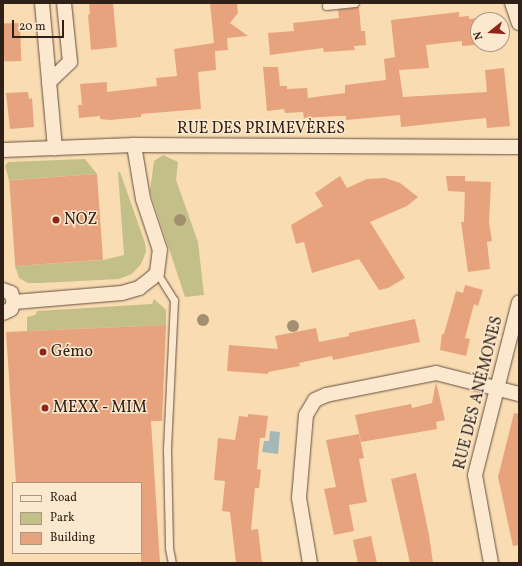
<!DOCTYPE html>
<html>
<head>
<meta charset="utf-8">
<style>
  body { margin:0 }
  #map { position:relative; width:522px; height:566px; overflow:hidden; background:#fadcb3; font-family:Vollkorn,serif }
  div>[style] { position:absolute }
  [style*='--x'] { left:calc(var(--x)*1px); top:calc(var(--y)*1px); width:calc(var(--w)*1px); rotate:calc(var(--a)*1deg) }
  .green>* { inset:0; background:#c3bf89 }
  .water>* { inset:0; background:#a4b8b8 }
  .building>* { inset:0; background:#e6a37e; transform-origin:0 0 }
  .roads { filter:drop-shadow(0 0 1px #62503e) drop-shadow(0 0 1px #62503e) }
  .lane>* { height:7px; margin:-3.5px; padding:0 3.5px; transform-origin:3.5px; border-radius:3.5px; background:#fce8ce }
  .street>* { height:14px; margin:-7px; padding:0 7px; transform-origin:7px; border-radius:7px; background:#fce8ce }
  .trees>* { width:12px; height:12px; margin:-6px; border-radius:50%; background:#a38f70 }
  .dots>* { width:11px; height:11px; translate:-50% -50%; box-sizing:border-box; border:2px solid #fce8ce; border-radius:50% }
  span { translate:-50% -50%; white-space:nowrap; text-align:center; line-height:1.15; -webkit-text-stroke:3px #fce8ce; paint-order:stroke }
  .street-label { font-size:16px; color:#2f2117 }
  .poi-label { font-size:16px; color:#2f2117 }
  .left { translate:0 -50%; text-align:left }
  .frame { position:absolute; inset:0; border:4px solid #2f2117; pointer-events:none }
  .legend { position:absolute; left:12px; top:482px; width:130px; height:72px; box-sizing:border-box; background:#fce8ce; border:1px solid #aa9885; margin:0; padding:5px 7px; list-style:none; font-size:12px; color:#2f2117 }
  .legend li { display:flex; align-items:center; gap:8px; height:20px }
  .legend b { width:20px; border:1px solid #aa9885 }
  .north { position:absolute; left:470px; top:12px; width:40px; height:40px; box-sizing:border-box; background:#fce8ce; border:1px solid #aa9885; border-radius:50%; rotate:253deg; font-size:11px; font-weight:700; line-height:16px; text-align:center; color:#2f2117 }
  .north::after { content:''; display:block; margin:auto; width:14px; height:18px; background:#8f2418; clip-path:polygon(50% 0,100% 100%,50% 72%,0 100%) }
  .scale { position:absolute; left:12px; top:20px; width:52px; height:18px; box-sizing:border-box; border:2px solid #2f2117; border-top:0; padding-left:5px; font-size:12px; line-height:14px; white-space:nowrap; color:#2f2117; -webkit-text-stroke:3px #fce8ce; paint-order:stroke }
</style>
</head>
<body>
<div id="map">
  <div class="green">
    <i style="clip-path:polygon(163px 155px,178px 162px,176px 180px,198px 242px,204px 295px,185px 297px,150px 191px,154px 161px)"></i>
    <i style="clip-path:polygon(85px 159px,97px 174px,9px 180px,5px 166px,8px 162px)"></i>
    <i style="clip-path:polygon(118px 172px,120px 172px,145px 243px,146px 252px,141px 264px,132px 274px,119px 279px,40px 283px,28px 283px,19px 278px,15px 266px,103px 260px,124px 255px)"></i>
    <i style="clip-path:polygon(154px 299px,166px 310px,166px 325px,27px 331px,27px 317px,35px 315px,37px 311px,152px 304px)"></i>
  </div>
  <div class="water">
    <i style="clip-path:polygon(270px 431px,280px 432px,278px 454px,262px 452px,264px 441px,269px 441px)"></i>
  </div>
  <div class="building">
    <i style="clip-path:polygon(89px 3px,113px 3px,117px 47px,91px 50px,88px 15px,90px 14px)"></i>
    <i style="clip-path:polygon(210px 3px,237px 3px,238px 13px,230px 23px,248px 36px,227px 38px,228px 50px,215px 51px,216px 70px,198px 72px,201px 109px,141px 114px,141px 117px,110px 120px,100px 119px,100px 116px,79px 118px,78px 105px,82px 105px,80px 84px,107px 82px,107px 92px,157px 86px,156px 78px,177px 76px,174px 49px,214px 43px)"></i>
    <i style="clip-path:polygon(359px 7px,361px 31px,365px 31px,366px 45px,354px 46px,355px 50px,324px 52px,323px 48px,270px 55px,268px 33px,294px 31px,293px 23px,339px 18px,338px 10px)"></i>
    <i style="clip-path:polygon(459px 12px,459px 17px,469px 16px,469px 19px,500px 16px,500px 20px,478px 20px,478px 44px,488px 44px,462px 46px,462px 41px,426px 45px,429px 68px,399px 70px,403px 97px,487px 92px,485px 70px,504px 68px,510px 126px,487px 128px,486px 118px,401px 127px,400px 115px,346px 120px,346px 116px,337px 116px,304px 118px,303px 112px,285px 113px,284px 109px,267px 111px,263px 67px,278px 67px,280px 86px,287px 86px,287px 89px,307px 88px,308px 98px,345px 93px,345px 85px,386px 80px,384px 59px,395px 57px,391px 20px)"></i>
    <i style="left:20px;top:23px;width:38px;height:17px;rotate:88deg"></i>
    <i style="clip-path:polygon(28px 92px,29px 99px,32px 98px,34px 127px,10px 129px,6px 93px)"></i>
    <i style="left:97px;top:174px;width:86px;height:88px;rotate:86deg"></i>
    <i style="clip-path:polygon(340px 176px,347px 188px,367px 179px,385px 178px,400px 183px,418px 197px,407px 206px,370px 222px,405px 278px,388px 288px,379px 290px,359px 259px,312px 273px,304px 242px,296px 244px,291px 225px,323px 206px,315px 193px)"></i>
    <i style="clip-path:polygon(446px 176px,465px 176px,465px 181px,491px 182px,489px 223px,492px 241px,487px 242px,490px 269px,468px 272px,461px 222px,464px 222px,465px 184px,465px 192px,448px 191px)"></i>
    <i style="clip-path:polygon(465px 285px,483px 290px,478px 306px,474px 304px,465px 338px,470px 339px,466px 356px,440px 350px,442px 334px,444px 334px,456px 291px,463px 293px)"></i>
    <i style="clip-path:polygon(415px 319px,420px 342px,333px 360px,332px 356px,299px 363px,300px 366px,268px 372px,268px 374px,227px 371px,229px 345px,278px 349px,275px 336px,316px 328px,319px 342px,349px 336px,349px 333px)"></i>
    <i style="clip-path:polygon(166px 325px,162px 421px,151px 421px,160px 563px,141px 563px,141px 483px,16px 483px,6px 332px)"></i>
    <i style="clip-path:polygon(436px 382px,445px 420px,436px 422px,437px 429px,361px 442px,355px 415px,411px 404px,412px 408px,432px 403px)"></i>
    <i style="clip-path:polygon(514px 413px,519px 414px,519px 545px,513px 546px,498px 477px)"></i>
    <i style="clip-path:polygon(248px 414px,268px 416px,265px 438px,260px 438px,257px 469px,261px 470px,259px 488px,255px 488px,251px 530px,258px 529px,262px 563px,236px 563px,230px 512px,222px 511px,225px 481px,214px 480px,218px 438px,235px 440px,239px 416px,248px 417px)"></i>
    <i style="clip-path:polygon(359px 434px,364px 458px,359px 459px,367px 502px,349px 505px,354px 531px,334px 535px,324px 489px,336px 487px,326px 440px)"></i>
    <i style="clip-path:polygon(416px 473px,429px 535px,433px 563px,410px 563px,391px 479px)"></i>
    <i style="clip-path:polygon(371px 536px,377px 563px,358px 563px,353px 540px)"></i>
  </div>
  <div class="roads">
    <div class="lane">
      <i style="--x:326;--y:6;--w:29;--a:-6"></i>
      <i style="--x:157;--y:273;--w:32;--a:58"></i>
      <i style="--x:174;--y:300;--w:150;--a:92.7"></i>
      <i style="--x:167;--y:450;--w:98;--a:88.8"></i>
      <i style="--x:169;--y:548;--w:15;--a:79"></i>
    </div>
    <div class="street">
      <i style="--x:42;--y:3;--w:146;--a:84.9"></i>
      <i style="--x:512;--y:3;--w:21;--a:71"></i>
      <i style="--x:49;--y:82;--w:29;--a:-44"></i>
      <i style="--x:70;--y:62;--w:59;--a:-95.8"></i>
      <i style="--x:3;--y:150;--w:131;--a:-2.2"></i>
      <i style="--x:134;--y:145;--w:385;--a:0.3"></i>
      <i style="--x:3;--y:290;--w:9;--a:21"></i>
      <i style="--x:11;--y:293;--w:9;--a:72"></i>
      <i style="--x:14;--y:302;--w:8;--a:113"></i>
      <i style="--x:11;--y:309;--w:9;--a:153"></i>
      <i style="--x:14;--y:302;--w:108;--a:-4.8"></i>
      <i style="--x:122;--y:293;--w:18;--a:-16"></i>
      <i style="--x:139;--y:288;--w:16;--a:-38"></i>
      <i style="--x:152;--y:278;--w:7;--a:-45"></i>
      <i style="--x:157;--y:273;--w:23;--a:-83"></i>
      <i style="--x:160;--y:250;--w:54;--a:-108.4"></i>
      <i style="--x:143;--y:199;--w:55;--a:-99.5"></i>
      <i style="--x:310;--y:563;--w:66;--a:-99.6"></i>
      <i style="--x:299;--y:498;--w:83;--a:-85.2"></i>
      <i style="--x:306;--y:415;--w:17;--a:-59"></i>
      <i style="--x:315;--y:400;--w:12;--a:-24"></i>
      <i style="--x:326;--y:395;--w:112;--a:-11.3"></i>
      <i style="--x:436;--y:373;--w:86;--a:14.2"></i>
      <i style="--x:491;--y:563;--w:89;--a:-100.3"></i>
      <i style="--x:475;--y:475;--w:178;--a:-75.7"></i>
    </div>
  </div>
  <div class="trees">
    <i style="left:180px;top:220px"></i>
    <i style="left:203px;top:320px"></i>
    <i style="left:293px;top:326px"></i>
  </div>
  <div class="dots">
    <i style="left:56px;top:220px;background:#8f2418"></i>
    <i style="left:43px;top:352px;background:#8f2418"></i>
    <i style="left:45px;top:408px;background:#8f2418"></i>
  </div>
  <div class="street-label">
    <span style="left:261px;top:129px">RUE DES PRIMEVÈRES</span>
    <span style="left:479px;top:393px;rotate:-76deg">RUE DES ANÉMONES</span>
  </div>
  <div class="poi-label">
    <span class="left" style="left:64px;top:220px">NOZ</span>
    <span class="left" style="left:51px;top:352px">Gémo</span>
    <span class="left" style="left:53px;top:408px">MEXX - MIM</span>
  </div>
  <div class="frame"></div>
  <ul class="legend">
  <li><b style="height:5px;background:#fce8ce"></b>Road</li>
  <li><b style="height:11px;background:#c3bf89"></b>Park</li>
  <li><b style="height:11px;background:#e6a37e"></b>Building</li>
  </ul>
  <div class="north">N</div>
  <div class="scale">20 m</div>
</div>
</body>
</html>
